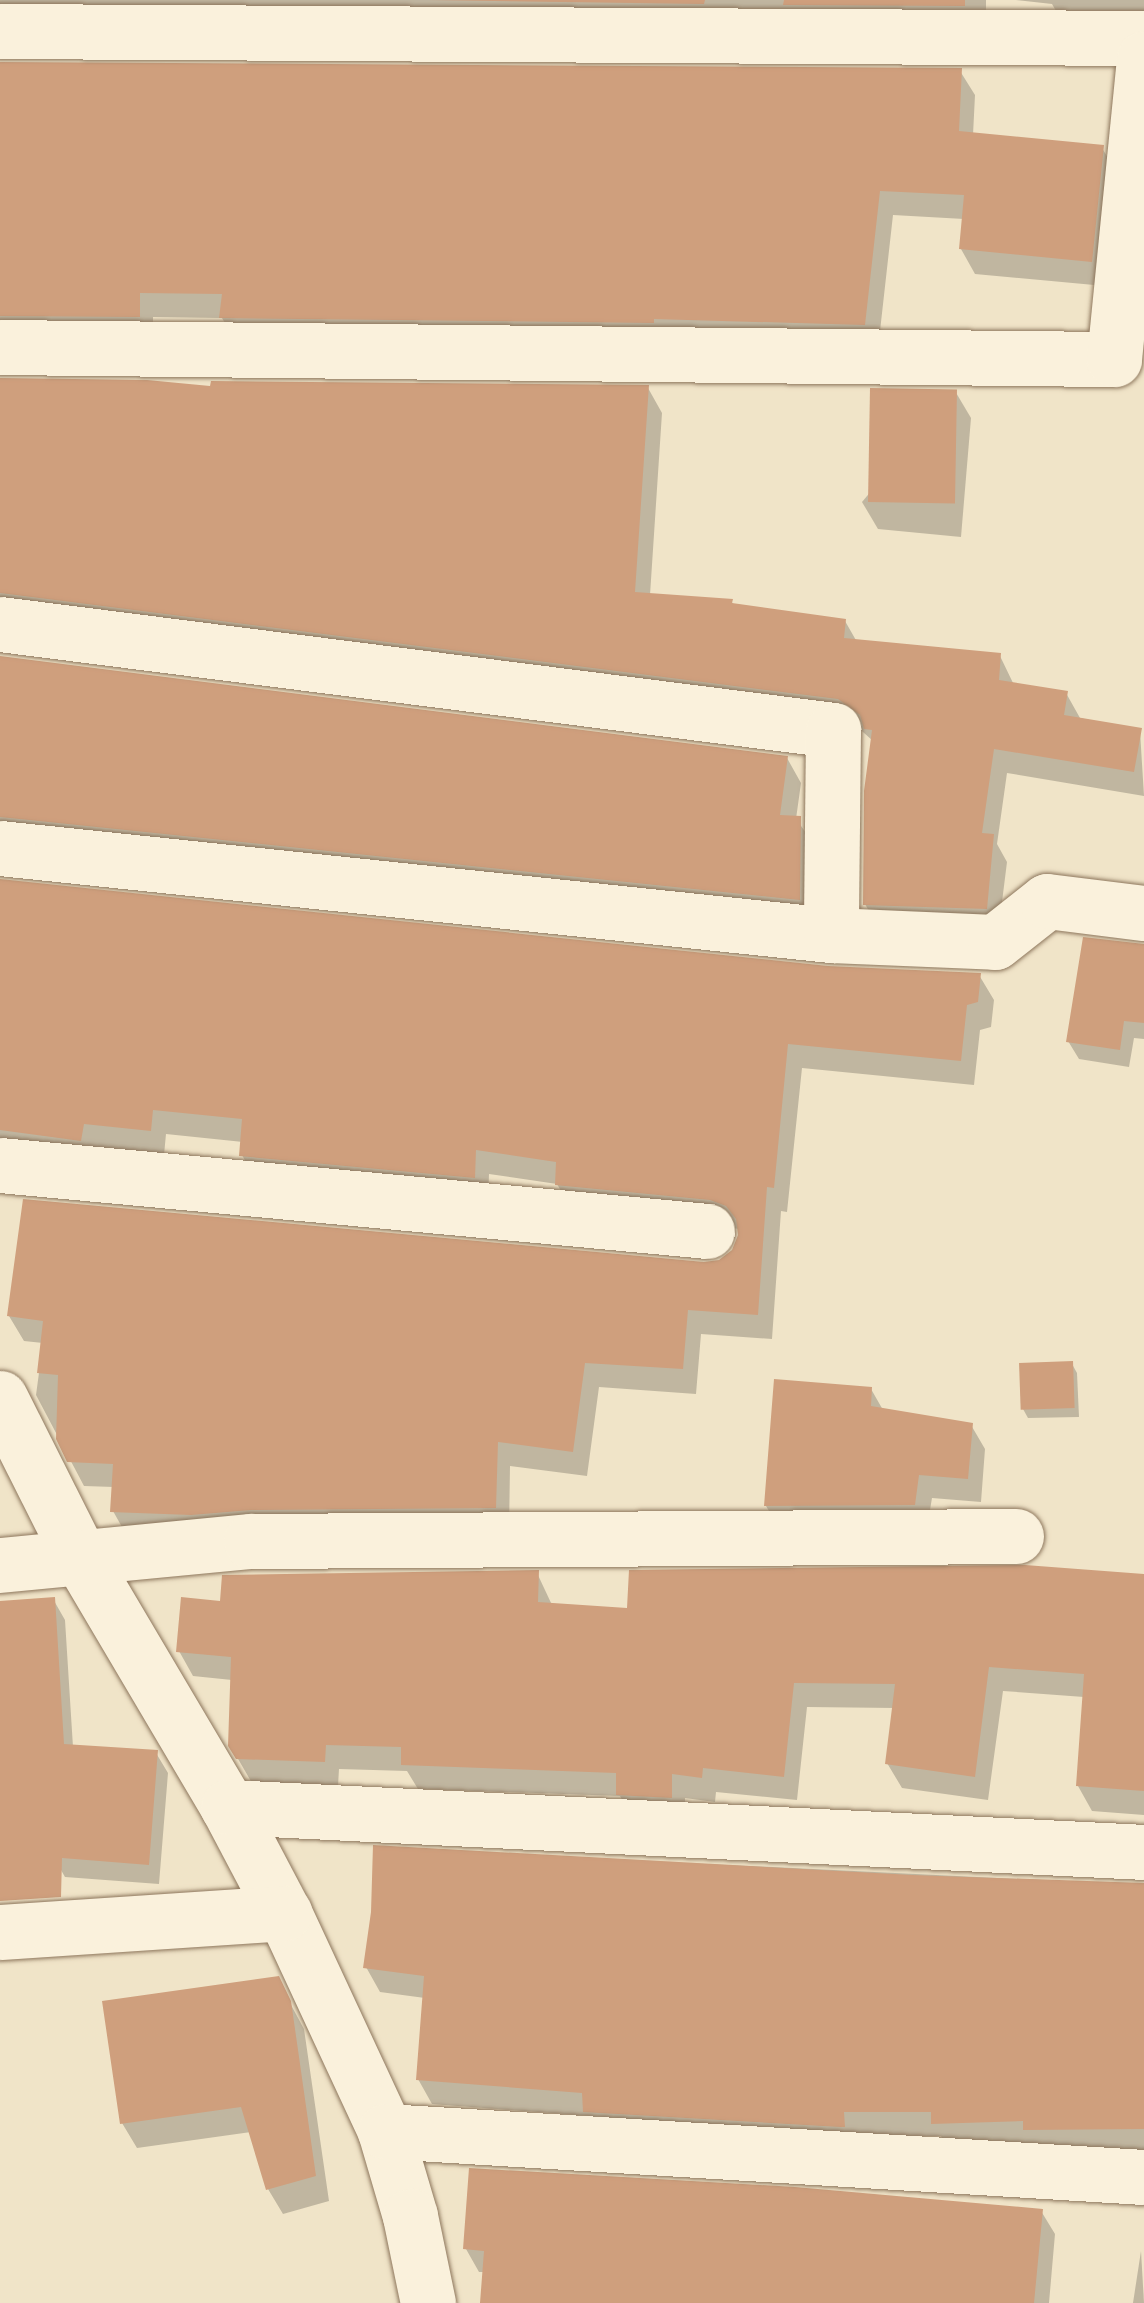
<!DOCTYPE html>
<html>
<head>
<meta charset="utf-8">
<style>
  body { margin:0 }
  #map { position:relative; width:1144px; height:2303px; overflow:hidden; background:#f0e4c8; font-family:Merriweather,serif }
  div>[style] { position:absolute }
  [style*='--x'] { left:calc(var(--x)*1px); top:calc(var(--y)*1px); width:calc(var(--w)*1px); rotate:calc(var(--a)*1deg) }
  .shadow>* { inset:0; background:#0003; transform-origin:0 0 }
  .building>* { inset:0; background:#cf9f7d; transform-origin:0 0 }
  .roads { filter:drop-shadow(0 0 2px #8d765c) drop-shadow(0 0 2px #8d765c) }
  .street>* { height:55px; margin:-27.5px; padding:0 27.5px; transform-origin:27.5px; border-radius:27.5px; background:#faf1dc }
  span { translate:-50% -50%; white-space:nowrap; text-align:center; line-height:1.15; -webkit-text-stroke:8px #f7eed8; paint-order:stroke }
</style>
</head>
<body>
<div id="map">
  <div class="shadow">
    <i style="left:0;top:0;width:986px;height:28px"></i>
    <i style="clip-path:polygon(1016px 0,1144px 0,1144px 31px,1067px 30px,1052px 4px)"></i>
    <i style="clip-path:polygon(0 65px,960px 71px,975px 95px,973px 135px,1102px 148px,1117px 173px,1105px 286px,975px 274px,961px 249px,964px 219px,893px 215px,878px 349px,236px 342px,222px 318px,153px 317px,153px 341px,0 344px)"></i>
    <i style="clip-path:polygon(0 381px,213px 389px,648px 388px,662px 413px,650px 595px,731px 601px,734px 605px,845px 621px,857px 642px,1000px 656px,1014px 685px,1066px 693px,1080px 718px,1140px 731px,1144px 796px,1007px 773px,997px 844px,1007px 862px,998px 934px,879px 929px,865px 904px,873px 741px,854px 724px,0 622px)"></i>
    <i style="clip-path:polygon(955px 391px,971px 418px,961px 537px,878px 529px,862px 502px)"></i>
    <i style="clip-path:polygon(0 658px,787px 758px,801px 783px,796px 819px,814px 844px,813px 924px,0 845px)"></i>
    <i style="clip-path:polygon(0 882px,828px 969px,979px 975px,994px 1000px,991px 1027px,980px 1030px,974px 1085px,802px 1068px,787px 1212px,781px 1211px,772px 1339px,701px 1334px,696px 1394px,599px 1387px,587px 1476px,510px 1466px,509px 1532px,127px 1536px,113px 1511px,114px 1487px,84px 1486px,36px 1395px,43px 1343px,24px 1341px,9px 1316px,704px 1265px,722px 1261px,735px 1250px,740px 1229px,572px 1210px,557px 1184px,489px 1174px,488px 1202px,256px 1180px,242px 1155px,243px 1142px,166px 1134px,164px 1155px,0 1151px)"></i>
    <i style="clip-path:polygon(1144px 946px,1144px 1039px,1134px 1038px,1129px 1067px,1079px 1059px,1068px 1041px)"></i>
    <i style="clip-path:polygon(1072px 1364px,1077px 1373px,1079px 1417px,1028px 1418px,1023px 1409px)"></i>
    <i style="clip-path:polygon(871px 1389px,883px 1410px,971px 1425px,985px 1449px,981px 1502px,932px 1498px,927px 1528px,780px 1529px,766px 1506px)"></i>
    <i style="clip-path:polygon(537px 1573px,552px 1605px,629px 1611px,1144px 1576px,1144px 1815px,1092px 1811px,1078px 1786px,1084px 1697px,1003px 1691px,988px 1800px,902px 1788px,887px 1763px,895px 1708px,807px 1707px,797px 1800px,716px 1792px,715px 1802px,685px 1798px,685px 1822px,633px 1819px,620px 1796px,418px 1789px,407px 1771px,339px 1769px,338px 1786px,252px 1783px,230px 1745px,232px 1680px,193px 1676px,179px 1651px,222px 1604px)"></i>
    <i style="clip-path:polygon(53px 1599px,65px 1620px,73px 1747px,156px 1753px,168px 1773px,159px 1884px,65px 1877px,0 1763px,0 1603px)"></i>
    <i style="clip-path:polygon(375px 1848px,1144px 1885px,1144px 2153px,948px 2148px,941px 2136px,856px 2136px,432px 2104px,418px 2079px,425px 1998px,380px 1992px,366px 1967px,374px 1912px)"></i>
    <i style="clip-path:polygon(277px 1979px,304px 2029px,329px 2201px,283px 2214px,268px 2189px,251px 2132px,137px 2148px,122px 2123px)"></i>
    <i style="clip-path:polygon(1041px 2211px,1055px 2234px,1049px 2303px,482px 2303px,484px 2272px,479px 2272px,466px 2249px)"></i>
    <i style="clip-path:polygon(1141px 2251px,1144px 2303px,1133px 2303px)"></i>
  </div>
  <div class="building">
    <i style="clip-path:polygon(429px 0,705px 0,704px 4px)"></i>
    <i style="clip-path:polygon(784px 0,965px 0,965px 6px,783px 5px)"></i>
    <i style="clip-path:polygon(0 62px,962px 68px,959px 131px,1104px 145px,1092px 262px,959px 249px,964px 195px,880px 191px,865px 325px,654px 319px,654px 323px,219px 318px,222px 294px,140px 293px,140px 317px,0 316px)"></i>
    <i style="clip-path:polygon(0 378px,147px 380px,210px 386px,211px 381px,649px 385px,635px 592px,733px 599px,732px 603px,846px 619px,844px 638px,1001px 653px,999px 680px,1068px 691px,1064px 715px,1142px 728px,1134px 772px,994px 749px,982px 833px,994px 834px,987px 909px,863px 905px,864px 791px,872px 730px,864px 729px,860px 715px,838px 699px,0 593px)"></i>
    <i style="left:870px;top:388px;width:87px;height:114px;rotate:1deg"></i>
    <i style="clip-path:polygon(0 656px,788px 756px,780px 815px,801px 816px,800px 900px,0 817px)"></i>
    <i style="clip-path:polygon(0 879px,828px 966px,981px 973px,978px 1002px,967px 1005px,961px 1061px,788px 1044px,774px 1188px,767px 1187px,758px 1315px,688px 1310px,683px 1369px,585px 1363px,573px 1452px,498px 1442px,496px 1508px,251px 1510px,191px 1515px,110px 1512px,113px 1464px,67px 1462px,56px 1439px,58px 1375px,37px 1373px,43px 1321px,7px 1316px,23px 1199px,704px 1262px,719px 1260px,732px 1250px,738px 1235px,736px 1219px,726px 1206px,710px 1200px,555px 1185px,556px 1162px,476px 1150px,475px 1178px,239px 1156px,242px 1119px,153px 1110px,151px 1131px,84px 1124px,81px 1141px,0 1130px)"></i>
    <i style="clip-path:polygon(1083px 937px,1144px 944px,1144px 1023px,1124px 1021px,1120px 1050px,1066px 1042px)"></i>
    <i style="left:1073px;top:1361px;width:47px;height:54px;rotate:88deg"></i>
    <i style="clip-path:polygon(774px 1379px,872px 1387px,871px 1406px,973px 1423px,968px 1479px,919px 1475px,915px 1505px,764px 1506px)"></i>
    <i style="clip-path:polygon(1025px 1565px,1144px 1574px,1144px 1791px,1076px 1786px,1084px 1674px,989px 1667px,975px 1777px,885px 1764px,895px 1684px,794px 1683px,784px 1777px,703px 1768px,702px 1778px,672px 1774px,672px 1798px,616px 1795px,616px 1773px,401px 1765px,401px 1747px,326px 1745px,325px 1762px,236px 1759px,228px 1746px,231px 1657px,176px 1652px,181px 1597px,220px 1601px,222px 1575px,539px 1570px,538px 1602px,627px 1608px,629px 1570px)"></i>
    <i style="clip-path:polygon(55px 1597px,64px 1744px,158px 1750px,149px 1865px,62px 1858px,61px 1897px,0 1901px,0 1601px)"></i>
    <i style="clip-path:polygon(373px 1845px,912px 1875px,1144px 1883px,1144px 2129px,1023px 2130px,1023px 2121px,931px 2124px,931px 2112px,844px 2112px,845px 2127px,841px 2127px,583px 2112px,582px 2093px,416px 2080px,424px 1976px,363px 1968px,371px 1912px)"></i>
    <i style="clip-path:polygon(279px 1976px,291px 2001px,316px 2176px,266px 2190px,241px 2107px,120px 2124px,102px 2001px)"></i>
    <i style="clip-path:polygon(469px 2168px,795px 2187px,1043px 2209px,1034px 2303px,480px 2303px,484px 2251px,463px 2249px)"></i>
  </div>
  <div class="roads">
    <div class="street">
      <i style="--x:0;--y:31;--w:1144;--a:0.35"></i>
      <i style="--x:0;--y:347;--w:1114;--a:0.62"></i>
      <i style="--x:1114;--y:359;--w:302;--a:-84.3"></i>
      <i style="--x:0;--y:624;--w:840;--a:7.25"></i>
      <i style="--x:833;--y:730;--w:205;--a:90.6"></i>
      <i style="--x:0;--y:848;--w:836;--a:5.98"></i>
      <i style="--x:831;--y:935;--w:164;--a:2.4"></i>
      <i style="--x:995;--y:942;--w:66;--a:-38.3"></i>
      <i style="--x:1047;--y:901;--w:98;--a:7.1"></i>
      <i style="--x:0;--y:1165;--w:710;--a:5.33"></i>
      <i style="--x:0;--y:1398;--w:176;--a:63.3"></i>
      <i style="--x:79;--y:1555;--w:293;--a:59.4"></i>
      <i style="--x:228;--y:1807;--w:120;--a:62.2"></i>
      <i style="--x:284;--y:1913;--w:240;--a:65.1"></i>
      <i style="--x:385;--y:2131;--w:89;--a:73.6"></i>
      <i style="--x:410;--y:2216;--w:89;--a:78.3"></i>
      <i style="--x:0;--y:1565;--w:252;--a:-5.5"></i>
      <i style="--x:251;--y:1541;--w:765;--a:-0.37"></i>
      <i style="--x:228;--y:1807;--w:917;--a:2.81"></i>
      <i style="--x:0;--y:1932;--w:285;--a:-3.8"></i>
      <i style="--x:385;--y:2131;--w:760;--a:3.47"></i>
    </div>
  </div>
</div>
</body>
</html>
